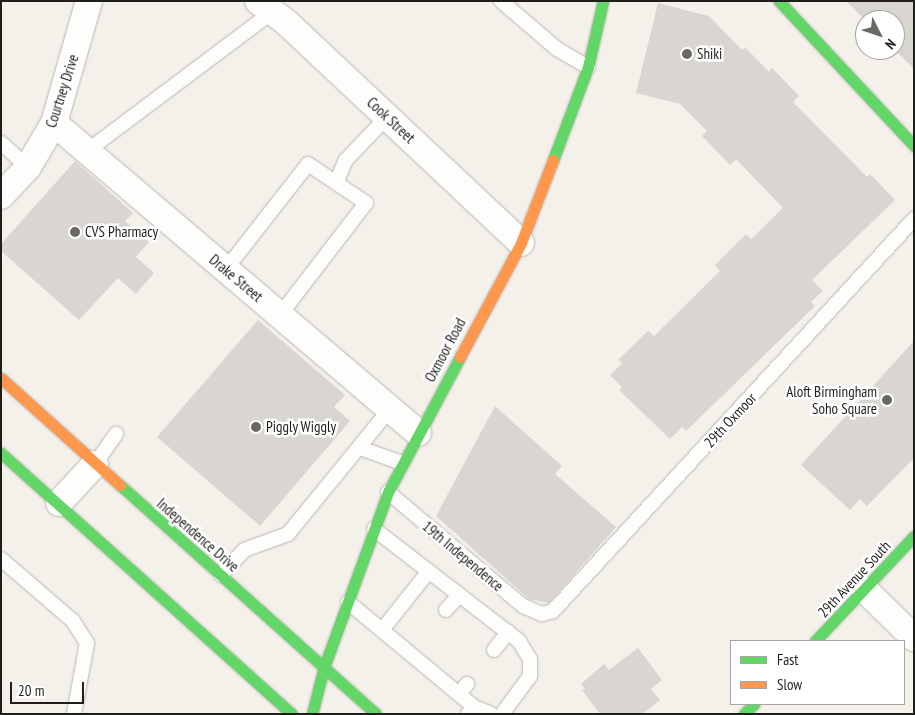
<!DOCTYPE html>
<html>
<head>
<meta charset="utf-8">
<style>
  body { margin:0 }
  #map { position:relative; width:915px; height:715px; overflow:hidden; background:#f4f0ea; font-family:"PT Sans Narrow",sans-serif }
  div>[style] { position:absolute }
  [style*='--x'] { left:calc(var(--x)*1px); top:calc(var(--y)*1px); width:calc(var(--w)*1px); rotate:calc(var(--a)*1deg) }
  .building>* { inset:0; background:#d9d6d2 }
  .roads { filter:drop-shadow(0 0 1px #bab7b3) drop-shadow(0 0 1px #bab7b3) }
  .lane>* { height:14px; margin:-7px; padding:0 7px; transform-origin:7px; border-radius:7px; background:#fdfdfc }
  .street>* { height:26px; margin:-13px; padding:0 13px; transform-origin:13px; border-radius:13px; background:#fdfdfc }
  .fast>* { height:11px; margin:-5.5px; padding:0 5.5px; transform-origin:5.5px; border-radius:5.5px; background:#63d668 }
  .slow>* { height:11px; margin:-5.5px; padding:0 5.5px; transform-origin:5.5px; border-radius:5.5px; background:#ff974d }
  .dots>* { width:14px; height:14px; translate:-50% -50%; box-sizing:border-box; border:2px solid #fff; border-radius:50% }
  span { translate:-50% -50%; white-space:nowrap; text-align:center; line-height:1.15; -webkit-text-stroke:5px #fff; paint-order:stroke }
  .poi-label { font-size:15px; color:#201e1b }
  .left { translate:0 -50%; text-align:left }
  .right { translate:-100% -50%; text-align:right }
  .street-label { font-size:15px; color:#201e1b }
  .frame { position:absolute; inset:0; border:2px solid #201e1b; pointer-events:none }
  .legend { position:absolute; left:730px; top:640px; width:175px; height:65px; box-sizing:border-box; background:#fff; border:1px solid #a6a5a4; margin:0; padding:6px 9px; list-style:none; font-size:15px; color:#201e1b }
  .legend li { display:flex; align-items:center; gap:10px; height:25px }
  .legend b { width:25px; border:1px solid #a6a5a4 }
  .north { position:absolute; left:855px; top:10px; width:50px; height:50px; box-sizing:border-box; background:#fff; border:1px solid #a6a5a4; border-radius:50%; rotate:131deg; font-size:14px; font-weight:700; line-height:20px; text-align:center; color:#201e1b }
  .north::after { content:''; display:block; margin:auto; width:18px; height:22px; background:#6a6863; clip-path:polygon(50% 0,100% 100%,50% 72%,0 100%) }
  .scale { position:absolute; left:10px; top:682px; width:74px; height:22px; box-sizing:border-box; border:2px solid #201e1b; border-top:0; padding-left:6px; font-size:15px; line-height:18px; white-space:nowrap; color:#201e1b; -webkit-text-stroke:4px #fff; paint-order:stroke }
</style>
</head>
<body>
<div id="map">
  <div class="building">
    <i style="clip-path:polygon(846px 1px,914px 1px,914px 69px,895px 50px,895px 20px,865px 20px)"></i>
    <i style="clip-path:polygon(658px 3px,709px 16px,742px 50px,745px 47px,769px 72px,772px 68px,799px 96px,793px 102px,867px 177px,870px 174px,895px 200px,812px 280px,823px 291px,811px 302px,815px 306px,686px 431px,682px 427px,670px 439px,619px 390px,622px 387px,610px 375px,622px 363px,618px 360px,648px 331px,654px 336px,720px 271px,715px 265px,746px 234px,751px 239px,783px 208px,736px 159px,730px 165px,702px 136px,707px 131px,680px 104px,636px 93px)"></i>
    <i style="clip-path:polygon(75px 161px,133px 213px,125px 221px,149px 242px,136px 257px,154px 273px,136px 294px,118px 278px,79px 320px,1px 251px,1px 244px)"></i>
    <i style="clip-path:polygon(258px 320px,345px 395px,334px 407px,350px 421px,260px 526px,157px 437px)"></i>
    <i style="clip-path:polygon(914px 341px,914px 458px,867px 506px,860px 499px,850px 510px,801px 465px)"></i>
    <i style="clip-path:polygon(495px 406px,562px 466px,555px 474px,616px 527px,549px 603px,529px 599px,436px 516px)"></i>
    <i style="clip-path:polygon(638px 648px,662px 680px,651px 689px,660px 700px,642px 714px,600px 714px,582px 690px,585px 689px,581px 684px,604px 664px,609px 670px)"></i>
  </div>
  <div class="roads">
    <div class="lane">
      <i style="--x:501;--y:1;--w:74;--a:40.6"></i>
      <i style="--x:557;--y:49;--w:36;--a:30"></i>
      <i style="--x:1;--y:143;--w:36;--a:42"></i>
      <i style="--x:87;--y:151;--w:231;--a:-36.9"></i>
      <i style="--x:336;--y:183;--w:25;--a:-67"></i>
      <i style="--x:346;--y:160;--w:59;--a:-46.4"></i>
      <i style="--x:226;--y:269;--w:133;--a:-52"></i>
      <i style="--x:308;--y:164;--w:70;--a:33.9"></i>
      <i style="--x:366;--y:203;--w:141;--a:127.5"></i>
      <i style="--x:360;--y:448;--w:45;--a:19.7"></i>
      <i style="--x:95;--y:464;--w:37;--a:-55"></i>
      <i style="--x:388;--y:492;--w:177;--a:40.2"></i>
      <i style="--x:523;--y:606;--w:21;--a:23"></i>
      <i style="--x:542;--y:614;--w:11;--a:-15"></i>
      <i style="--x:553;--y:611;--w:533;--a:-47.36"></i>
      <i style="--x:374;--y:529;--w:183;--a:37.7"></i>
      <i style="--x:519;--y:641;--w:21;--a:59"></i>
      <i style="--x:530;--y:659;--w:17;--a:90"></i>
      <i style="--x:530;--y:676;--w:47;--a:126.4"></i>
      <i style="--x:1;--y:559;--w:95;--a:40.7"></i>
      <i style="--x:73;--y:621;--w:26;--a:58"></i>
      <i style="--x:87;--y:643;--w:72;--a:100.4"></i>
      <i style="--x:221;--y:575;--w:34;--a:-47"></i>
      <i style="--x:244;--y:550;--w:47;--a:-20"></i>
      <i style="--x:288;--y:534;--w:161;--a:-50.8"></i>
      <i style="--x:348;--y:602;--w:164;--a:39.8"></i>
      <i style="--x:474;--y:707;--w:9;--a:131"></i>
      <i style="--x:446;--y:610;--w:20;--a:-49"></i>
      <i style="--x:382;--y:630;--w:75;--a:-51.5"></i>
      <i style="--x:494;--y:650;--w:23;--a:-52"></i>
      <i style="--x:459;--y:694;--w:13;--a:-51"></i>
      <i style="--x:474;--y:707;--w:18;--a:22"></i>
    </div>
    <div class="street">
      <i style="--x:258;--y:1;--w:36;--a:37"></i>
      <i style="--x:287;--y:23;--w:321;--a:43.2"></i>
      <i style="--x:54;--y:123;--w:478;--a:40.4"></i>
      <i style="--x:1;--y:196;--w:40;--a:-47"></i>
      <i style="--x:28;--y:167;--w:51;--a:-59.4"></i>
      <i style="--x:54;--y:123;--w:127;--a:-74"></i>
      <i style="--x:59;--y:503;--w:53;--a:-47.3"></i>
      <i style="--x:865;--y:590;--w:69;--a:44.4"></i>
    </div>
    <div class="fast">
      <i style="--x:779;--y:1;--w:198;--a:47"></i>
      <i style="--x:553;--y:160;--w:99;--a:-69.4"></i>
      <i style="--x:588;--y:67;--w:68;--a:-77.2"></i>
      <i style="--x:1;--y:453;--w:391;--a:41.9"></i>
      <i style="--x:120;--y:485;--w:343;--a:41.8"></i>
      <i style="--x:815;--y:641;--w:144;--a:-46.7"></i>
      <i style="--x:312;--y:714;--w:49;--a:-75.7"></i>
      <i style="--x:324;--y:667;--w:186;--a:-69.9"></i>
      <i style="--x:388;--y:492;--w:153;--a:-61.9"></i>
      <i style="--x:744;--y:714;--w:14;--a:-45"></i>
    </div>
    <div class="slow">
      <i style="--x:460;--y:357;--w:129;--a:-61.8"></i>
      <i style="--x:521;--y:243;--w:89;--a:-68.9"></i>
      <i style="--x:1;--y:378;--w:160;--a:42"></i>
    </div>
  </div>
  <div class="dots">
    <i style="left:687px;top:54px;background:#6a6863"></i>
    <i style="left:75px;top:232px;background:#6a6863"></i>
    <i style="left:887px;top:400px;background:#6a6863"></i>
    <i style="left:256px;top:427px;background:#6a6863"></i>
  </div>
  <div class="poi-label">
    <span class="left" style="left:697px;top:54px">Shiki</span>
    <span class="left" style="left:85px;top:232px">CVS Pharmacy</span>
    <span class="right" style="left:877px;top:400px">Aloft Birmingham<br>Soho Square</span>
    <span class="left" style="left:266px;top:427px">Piggly Wiggly</span>
  </div>
  <div class="street-label">
    <span style="left:62px;top:91px;rotate:-72deg">Courtney Drive</span>
    <span style="left:391px;top:120px;rotate:43deg">Cook Street</span>
    <span style="left:236px;top:278px;rotate:40deg">Drake Street</span>
    <span style="left:445px;top:350px;rotate:-62deg">Oxmoor Road</span>
    <span style="left:730px;top:420px;rotate:-47deg">29th Oxmoor</span>
    <span style="left:198px;top:535px;rotate:41deg">Independence Drive</span>
    <span style="left:463px;top:556px;rotate:40deg">19th Independence</span>
    <span style="left:854px;top:579px;rotate:-47deg">29th Avenue South</span>
  </div>
  <div class="frame"></div>
  <ul class="legend">
  <li><b style="height:6px;background:#63d668"></b>Fast</li>
  <li><b style="height:6px;background:#ff974d"></b>Slow</li>
  </ul>
  <div class="north">N</div>
  <div class="scale">20 m</div>
</div>
</body>
</html>
